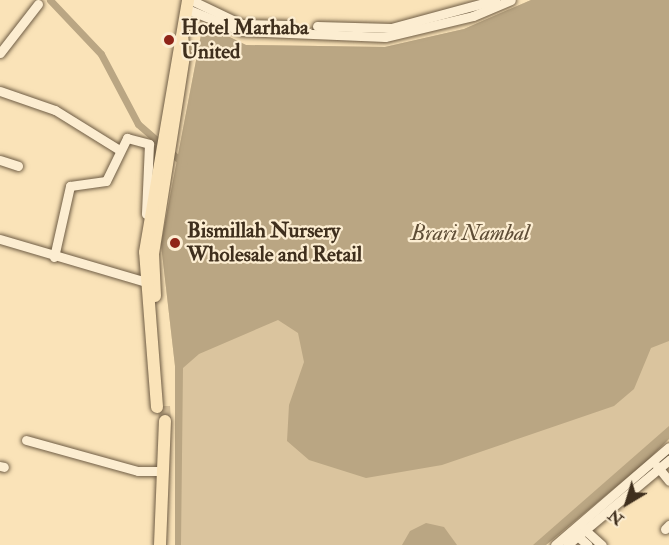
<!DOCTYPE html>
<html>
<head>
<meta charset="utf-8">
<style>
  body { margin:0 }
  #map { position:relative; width:669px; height:545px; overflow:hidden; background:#fae3b8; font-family:"IM FELL Double Pica",serif }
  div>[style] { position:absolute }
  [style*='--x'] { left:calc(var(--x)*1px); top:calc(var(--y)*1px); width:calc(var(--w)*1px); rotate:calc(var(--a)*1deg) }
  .green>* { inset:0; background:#dac49e }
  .water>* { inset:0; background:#baa683 }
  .canal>* { height:7px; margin:-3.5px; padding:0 3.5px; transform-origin:3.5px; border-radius:3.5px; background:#baa683 }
  .major-tunnel>* { height:12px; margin-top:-6px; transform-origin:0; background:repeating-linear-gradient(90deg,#d5bf99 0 12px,transparent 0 18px) }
  .roads { filter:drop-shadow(0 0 2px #6e5c44) drop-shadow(0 0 2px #6e5c44) }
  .minor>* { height:9px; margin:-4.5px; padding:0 4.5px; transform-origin:4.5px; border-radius:4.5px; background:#fcedd1 }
  .major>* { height:12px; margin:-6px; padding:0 6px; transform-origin:6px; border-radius:6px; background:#fae3b8 }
  .dots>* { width:16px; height:16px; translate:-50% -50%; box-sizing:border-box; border:3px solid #fcedd1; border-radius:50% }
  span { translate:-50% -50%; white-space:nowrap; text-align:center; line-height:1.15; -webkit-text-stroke:4.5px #fcedd1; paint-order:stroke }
  .poi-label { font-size:21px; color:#3f2f1d; font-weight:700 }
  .left { translate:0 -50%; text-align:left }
  .water-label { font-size:22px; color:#5e4d36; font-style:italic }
  .north { position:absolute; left:597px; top:473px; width:60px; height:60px; -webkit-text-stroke:4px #fcedd1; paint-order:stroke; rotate:218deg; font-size:16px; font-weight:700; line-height:24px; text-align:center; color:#3f2f1d }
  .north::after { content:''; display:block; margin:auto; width:21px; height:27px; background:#3f2f1d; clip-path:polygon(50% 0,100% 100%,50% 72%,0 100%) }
</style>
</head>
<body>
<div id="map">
  <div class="green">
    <i style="clip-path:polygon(531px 0,669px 0,669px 439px,546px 545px,175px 545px,175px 366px,161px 244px,203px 24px,246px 45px,385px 47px,464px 29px)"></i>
  </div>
  <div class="water">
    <i style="clip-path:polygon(531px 0,669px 0,669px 341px,651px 348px,634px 389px,614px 406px,442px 465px,366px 478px,309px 460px,287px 441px,289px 405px,304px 362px,298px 333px,278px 320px,199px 354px,183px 368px,181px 545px,175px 545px,175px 366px,161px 244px,203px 24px,246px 45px,385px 47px,464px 29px)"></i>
    <i style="clip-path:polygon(669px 426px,669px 439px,646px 462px,546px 545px,533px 545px)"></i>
    <i style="clip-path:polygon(426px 523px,444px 527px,457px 545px,402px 545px,410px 531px)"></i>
  </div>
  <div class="canal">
    <i style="--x:50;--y:0;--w:74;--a:46.6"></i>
    <i style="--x:101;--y:54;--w:79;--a:62.1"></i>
    <i style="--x:138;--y:124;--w:60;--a:40.9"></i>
  </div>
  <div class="major-tunnel">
    <i style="--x:164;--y:406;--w:15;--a:86"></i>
  </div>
  <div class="roads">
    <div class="minor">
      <i style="--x:191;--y:0;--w:55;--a:25.6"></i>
      <i style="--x:241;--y:24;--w:47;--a:1.2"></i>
      <i style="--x:187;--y:9;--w:58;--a:22.2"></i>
      <i style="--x:241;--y:31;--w:144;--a:2.4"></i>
      <i style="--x:385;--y:37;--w:90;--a:-13.4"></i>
      <i style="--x:473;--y:16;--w:41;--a:-22.8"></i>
      <i style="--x:317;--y:26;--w:74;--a:1.5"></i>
      <i style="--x:391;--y:28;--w:108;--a:-15.1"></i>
      <i style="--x:0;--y:53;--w:62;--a:-52.2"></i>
      <i style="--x:0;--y:91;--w:58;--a:19.1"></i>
      <i style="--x:55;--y:110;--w:74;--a:31.8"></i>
      <i style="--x:0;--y:160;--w:19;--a:18"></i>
      <i style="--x:0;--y:239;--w:159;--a:16.4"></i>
      <i style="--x:54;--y:257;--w:73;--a:-77.3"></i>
      <i style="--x:70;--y:186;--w:36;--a:-8"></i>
      <i style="--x:106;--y:181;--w:48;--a:-64"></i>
      <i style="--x:127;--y:138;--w:23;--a:15"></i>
      <i style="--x:149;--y:144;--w:70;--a:92.5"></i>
      <i style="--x:26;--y:440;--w:116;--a:15.5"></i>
      <i style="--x:138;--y:471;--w:19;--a:0"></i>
      <i style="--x:0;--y:466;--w:4;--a:14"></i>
      <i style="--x:657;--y:466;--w:19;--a:51"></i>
      <i style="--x:584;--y:529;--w:24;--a:42"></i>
      <i style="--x:665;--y:529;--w:6;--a:-45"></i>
      <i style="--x:574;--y:533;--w:18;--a:41"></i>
      <i style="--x:555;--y:545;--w:150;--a:-40.7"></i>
      <i style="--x:567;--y:545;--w:133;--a:-39.8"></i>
    </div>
    <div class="major">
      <i style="--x:155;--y:296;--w:42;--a:-92.7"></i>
      <i style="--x:153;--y:254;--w:199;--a:-81.1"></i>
      <i style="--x:184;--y:57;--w:21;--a:-95"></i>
      <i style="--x:157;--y:407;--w:155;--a:-94.4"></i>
      <i style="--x:145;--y:252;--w:256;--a:-80.3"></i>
      <i style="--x:160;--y:545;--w:124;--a:-87.7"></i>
    </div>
  </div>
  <div class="dots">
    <i style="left:169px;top:40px;background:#8f2418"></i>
    <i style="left:175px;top:243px;background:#8f2418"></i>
  </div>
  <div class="poi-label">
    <span class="left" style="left:181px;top:40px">Hotel Marhaba<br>United</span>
    <span class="left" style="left:187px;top:243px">Bismillah Nursery<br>Wholesale and Retail</span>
  </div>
  <div class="water-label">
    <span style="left:470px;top:234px">Brari Nambal</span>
  </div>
  <div class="north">N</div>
</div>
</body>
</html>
